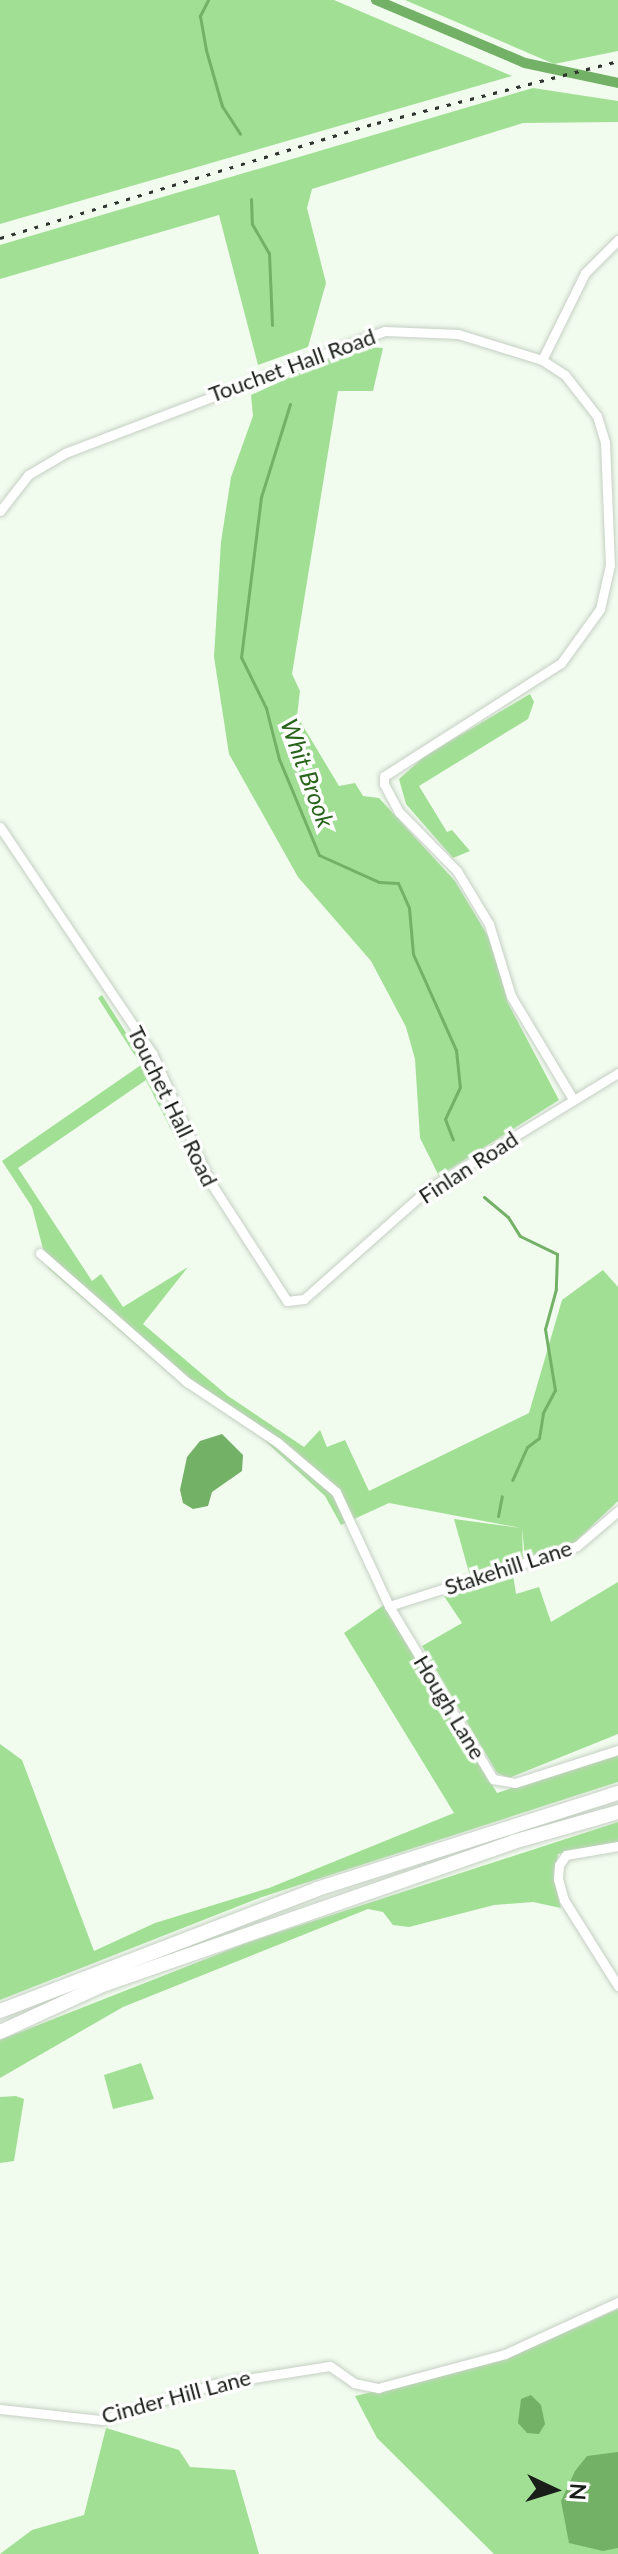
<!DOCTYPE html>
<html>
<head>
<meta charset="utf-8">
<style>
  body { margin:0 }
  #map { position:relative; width:618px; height:2554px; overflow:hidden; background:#f1fbee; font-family:Lato,sans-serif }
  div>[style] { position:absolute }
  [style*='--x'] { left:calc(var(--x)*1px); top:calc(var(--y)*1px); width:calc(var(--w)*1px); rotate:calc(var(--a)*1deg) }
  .green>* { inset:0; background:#a1e094 }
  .water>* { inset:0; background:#73b166 }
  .stream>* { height:3px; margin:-1.5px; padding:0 1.5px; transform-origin:1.5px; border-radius:1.5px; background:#73b166 }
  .canal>* { height:10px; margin:-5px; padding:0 5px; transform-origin:5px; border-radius:5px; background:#73b166 }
  .roads { filter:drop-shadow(0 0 2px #c5cfc3) drop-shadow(0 0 2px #c5cfc3) }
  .minor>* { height:9px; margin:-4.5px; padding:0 4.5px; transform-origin:4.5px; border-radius:4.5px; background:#fff }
  .highway>* { height:14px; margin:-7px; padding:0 7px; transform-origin:7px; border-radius:7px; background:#fff }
  .rail>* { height:3px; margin-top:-1.5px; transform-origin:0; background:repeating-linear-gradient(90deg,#30352f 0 4px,transparent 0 12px) }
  span { translate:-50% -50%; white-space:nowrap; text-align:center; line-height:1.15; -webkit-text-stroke:7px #fff; paint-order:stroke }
  .street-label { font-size:22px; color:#1a1e19 }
  .water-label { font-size:24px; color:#28631a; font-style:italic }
  .north { position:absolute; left:514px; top:2450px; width:80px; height:80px; -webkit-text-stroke:6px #fff; paint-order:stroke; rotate:94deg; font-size:22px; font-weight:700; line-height:32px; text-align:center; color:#1a1e19 }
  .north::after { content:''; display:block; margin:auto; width:28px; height:36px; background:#1a1e19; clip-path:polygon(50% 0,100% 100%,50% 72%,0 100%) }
</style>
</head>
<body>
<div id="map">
  <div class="green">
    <i style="clip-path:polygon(0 0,334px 0,512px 76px,0 224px)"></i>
    <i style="clip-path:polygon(405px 0,618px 0,618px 51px,554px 64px)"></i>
    <i style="clip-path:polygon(533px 88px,618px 101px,618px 122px,523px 123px,312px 189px,307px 208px,326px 283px,308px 347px,258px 365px,219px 215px,0 279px,0 245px)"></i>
    <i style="clip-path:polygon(370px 347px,383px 348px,373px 391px,338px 391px,292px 674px,300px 691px,297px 716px,339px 786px,355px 783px,363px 796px,379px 798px,455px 881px,491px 941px,508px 1003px,559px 1100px,439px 1176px,420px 1138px,415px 1059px,406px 1027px,371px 961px,298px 877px,229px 754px,214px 657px,221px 542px,231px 477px,253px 416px,251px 395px,341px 354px)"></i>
    <i style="clip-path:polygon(530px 694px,534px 702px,528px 719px,419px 786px,447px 832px,452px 830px,470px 851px,453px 858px,406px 804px,399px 779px,425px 756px)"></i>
    <i style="clip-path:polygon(102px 995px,144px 1061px,178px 1144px,146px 1080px,18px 1168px,92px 1281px,101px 1274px,123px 1307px,188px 1267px,143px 1324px,228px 1396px,304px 1447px,320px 1430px,327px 1447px,345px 1440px,369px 1491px,529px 1413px,562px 1300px,603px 1270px,618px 1287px,618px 1501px,573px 1544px,525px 1559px,522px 1528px,523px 1559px,470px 1576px,454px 1519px,521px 1528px,389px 1503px,341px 1525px,325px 1496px,262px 1438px,177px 1380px,48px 1268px,32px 1207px,2px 1161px,141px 1065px,98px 998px)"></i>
    <i style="clip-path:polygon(513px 1575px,516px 1594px,539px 1587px,551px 1622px,618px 1582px,618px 1734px,509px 1778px,497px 1773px,422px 1646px,462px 1623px,444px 1596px)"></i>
    <i style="clip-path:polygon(384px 1605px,497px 1793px,618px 1753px,618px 1782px,262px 1897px,0 2000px,0 1744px,22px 1760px,94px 1951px,155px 1923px,269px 1888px,454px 1813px,344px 1633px)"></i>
    <i style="clip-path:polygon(618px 1822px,618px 1842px,558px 1854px,554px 1880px,561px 1908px,533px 1902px,494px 1905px,409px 1927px,393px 1925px,383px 1912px,368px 1909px,123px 2007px,0 2078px,0 2040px,249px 1942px)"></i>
    <i style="clip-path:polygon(141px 2063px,154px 2099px,113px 2109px,104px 2075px)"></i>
    <i style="clip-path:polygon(16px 2096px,24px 2099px,14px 2161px,0 2163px,0 2097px)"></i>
    <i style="clip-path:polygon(618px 2309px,618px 2554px,494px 2554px,377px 2438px,355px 2396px,501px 2361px)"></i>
    <i style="clip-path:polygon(106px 2428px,179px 2450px,190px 2467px,235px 2470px,259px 2554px,0 2554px,32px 2530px,84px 2515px)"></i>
  </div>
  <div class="water">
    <i style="clip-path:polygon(222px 1434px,243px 1455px,242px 1471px,212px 1492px,208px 1506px,193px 1509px,183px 1503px,180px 1490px,187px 1457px,200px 1441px)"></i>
    <i style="clip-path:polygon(531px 2395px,541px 2405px,545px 2424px,539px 2434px,527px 2433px,518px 2423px,521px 2399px)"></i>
    <i style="clip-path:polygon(618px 2452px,618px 2548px,603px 2551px,569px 2543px,561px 2501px,575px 2471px,587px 2456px)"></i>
  </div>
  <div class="stream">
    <i style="--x:208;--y:0;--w:18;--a:117"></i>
    <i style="--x:200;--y:16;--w:35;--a:80"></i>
    <i style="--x:206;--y:50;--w:58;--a:74.1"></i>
    <i style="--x:222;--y:106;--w:33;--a:57"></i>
    <i style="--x:251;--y:199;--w:25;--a:88"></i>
    <i style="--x:252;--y:224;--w:34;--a:60"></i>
    <i style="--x:269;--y:253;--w:72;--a:87.6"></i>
    <i style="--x:290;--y:404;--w:97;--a:107.3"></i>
    <i style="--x:261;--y:497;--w:161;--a:97.1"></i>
    <i style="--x:241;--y:657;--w:57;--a:63.9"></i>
    <i style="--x:266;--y:708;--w:53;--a:75.7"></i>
    <i style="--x:279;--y:759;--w:104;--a:67.4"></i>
    <i style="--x:319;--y:855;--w:66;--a:24.2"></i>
    <i style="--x:379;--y:882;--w:19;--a:3"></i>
    <i style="--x:398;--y:883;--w:27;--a:66"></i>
    <i style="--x:409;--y:908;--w:46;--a:85"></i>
    <i style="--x:413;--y:954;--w:105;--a:65.9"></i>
    <i style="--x:456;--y:1050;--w:37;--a:84"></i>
    <i style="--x:460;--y:1087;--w:35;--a:115"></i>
    <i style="--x:445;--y:1119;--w:22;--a:69"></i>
    <i style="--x:484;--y:1197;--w:31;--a:40"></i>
    <i style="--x:508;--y:1217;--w:22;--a:58"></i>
    <i style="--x:520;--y:1236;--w:41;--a:25.9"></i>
    <i style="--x:557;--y:1254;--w:35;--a:92"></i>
    <i style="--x:556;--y:1289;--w:41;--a:105.4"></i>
    <i style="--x:545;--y:1329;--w:62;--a:80.7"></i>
    <i style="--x:555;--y:1390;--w:26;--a:118"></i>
    <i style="--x:543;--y:1413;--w:25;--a:99"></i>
    <i style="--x:539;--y:1438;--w:15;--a:143"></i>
    <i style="--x:527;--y:1447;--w:36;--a:114"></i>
    <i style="--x:498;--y:1516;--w:20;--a:-79"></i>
  </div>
  <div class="canal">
    <i style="--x:376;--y:0;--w:162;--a:22.9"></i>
    <i style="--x:525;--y:63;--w:95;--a:12.1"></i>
  </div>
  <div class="roads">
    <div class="minor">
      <i style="--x:542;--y:360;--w:97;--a:-63.7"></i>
      <i style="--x:585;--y:273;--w:47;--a:-45"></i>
      <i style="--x:0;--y:511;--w:46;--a:-52.1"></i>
      <i style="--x:28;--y:475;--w:43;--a:-30.7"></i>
      <i style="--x:65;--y:453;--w:342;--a:-20.9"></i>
      <i style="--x:385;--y:331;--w:73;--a:2.4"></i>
      <i style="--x:458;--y:334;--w:88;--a:17.2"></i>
      <i style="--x:542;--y:360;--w:27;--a:33"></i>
      <i style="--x:565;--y:375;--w:52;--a:52"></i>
      <i style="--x:597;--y:416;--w:27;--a:73"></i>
      <i style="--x:605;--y:442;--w:123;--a:87.7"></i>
      <i style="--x:610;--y:565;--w:45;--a:102.8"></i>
      <i style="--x:600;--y:609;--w:67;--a:125.8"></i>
      <i style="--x:561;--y:663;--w:210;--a:147.4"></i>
      <i style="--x:384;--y:776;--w:8;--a:90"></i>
      <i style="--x:384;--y:784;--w:32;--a:62"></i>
      <i style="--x:399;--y:812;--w:83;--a:45.5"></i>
      <i style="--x:457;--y:871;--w:62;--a:58.9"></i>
      <i style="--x:489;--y:924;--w:75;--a:73"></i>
      <i style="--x:511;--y:996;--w:120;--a:59"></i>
      <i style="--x:0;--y:827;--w:272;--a:56.1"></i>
      <i style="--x:152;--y:1053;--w:139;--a:65.8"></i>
      <i style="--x:209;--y:1180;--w:144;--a:57.2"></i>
      <i style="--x:287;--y:1301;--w:17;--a:-7"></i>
      <i style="--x:304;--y:1299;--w:166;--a:-41.6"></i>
      <i style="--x:428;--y:1189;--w:223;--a:-31.4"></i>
      <i style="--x:40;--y:1253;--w:196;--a:41.3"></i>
      <i style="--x:187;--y:1382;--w:108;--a:33.7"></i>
      <i style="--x:277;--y:1442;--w:77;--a:40.3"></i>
      <i style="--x:336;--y:1492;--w:126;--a:65.1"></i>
      <i style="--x:389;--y:1606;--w:202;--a:59"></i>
      <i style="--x:493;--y:1779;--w:22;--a:10"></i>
      <i style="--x:515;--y:1783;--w:108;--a:-17.8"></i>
      <i style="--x:389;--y:1606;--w:197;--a:-17.7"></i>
      <i style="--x:577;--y:1546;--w:54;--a:-40.5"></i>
      <i style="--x:618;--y:1846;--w:53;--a:170.2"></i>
      <i style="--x:566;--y:1855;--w:12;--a:125"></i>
      <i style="--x:559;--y:1865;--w:14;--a:94"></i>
      <i style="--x:558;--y:1879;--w:22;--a:74"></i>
      <i style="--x:564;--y:1900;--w:102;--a:57.9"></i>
      <i style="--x:0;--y:2409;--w:103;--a:6.2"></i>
      <i style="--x:102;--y:2420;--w:119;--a:-17.7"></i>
      <i style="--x:215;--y:2384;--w:116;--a:-8.9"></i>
      <i style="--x:330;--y:2366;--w:29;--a:35"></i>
      <i style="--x:354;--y:2383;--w:25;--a:12"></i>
      <i style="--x:378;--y:2388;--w:131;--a:-15"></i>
      <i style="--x:505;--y:2354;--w:124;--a:-24.7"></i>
    </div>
    <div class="highway">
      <i style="--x:0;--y:2011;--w:340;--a:-21"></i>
      <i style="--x:317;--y:1889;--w:316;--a:-17.7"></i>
      <i style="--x:0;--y:2032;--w:110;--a:-24.7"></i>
      <i style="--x:100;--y:1986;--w:437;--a:-19.2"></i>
      <i style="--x:513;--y:1842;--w:109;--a:-15.9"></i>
    </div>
  </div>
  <div class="rail">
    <i style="--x:0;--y:238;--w:394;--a:-17"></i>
    <i style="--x:377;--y:123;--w:249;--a:-14.4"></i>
  </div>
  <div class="street-label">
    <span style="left:292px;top:365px;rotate:-20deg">Touchet Hall Road</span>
    <span style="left:173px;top:1106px;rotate:64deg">Touchet Hall Road</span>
    <span style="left:468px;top:1167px;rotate:-33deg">Finlan Road</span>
    <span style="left:508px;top:1567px;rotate:-18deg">Stakehill Lane</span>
    <span style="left:450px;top:1707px;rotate:59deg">Hough Lane</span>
    <span style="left:176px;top:2396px;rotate:-15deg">Cinder Hill Lane</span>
  </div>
  <div class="water-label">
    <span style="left:308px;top:773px;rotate:70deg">Whit Brook</span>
  </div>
  <div class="north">N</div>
</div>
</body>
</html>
